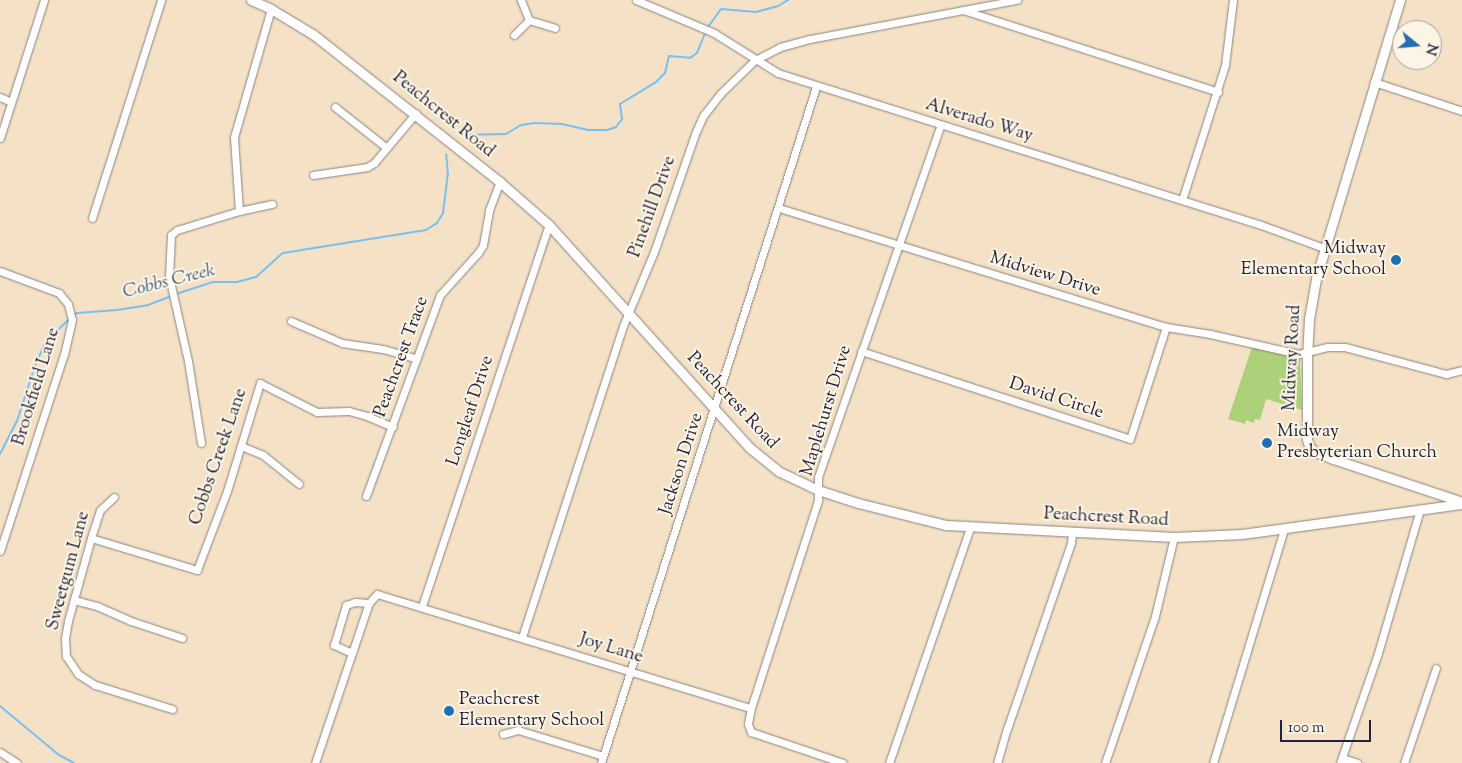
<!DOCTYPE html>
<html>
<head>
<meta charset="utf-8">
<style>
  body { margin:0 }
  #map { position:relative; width:1462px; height:763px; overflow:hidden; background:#f5e2c6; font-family:"Sorts Mill Goudy",serif }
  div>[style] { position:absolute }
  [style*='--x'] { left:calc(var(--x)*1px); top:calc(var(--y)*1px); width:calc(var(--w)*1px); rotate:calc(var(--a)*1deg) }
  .green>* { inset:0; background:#acd17a }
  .stream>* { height:2px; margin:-1px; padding:0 1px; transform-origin:1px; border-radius:1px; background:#7abff1 }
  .roads { filter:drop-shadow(0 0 1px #8c8280) drop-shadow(0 0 1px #8c8280) }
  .minor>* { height:7px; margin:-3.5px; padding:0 3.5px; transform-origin:3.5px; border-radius:3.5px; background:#fff }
  .tertiary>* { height:9px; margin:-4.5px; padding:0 4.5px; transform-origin:4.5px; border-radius:4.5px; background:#fff }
  .dots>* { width:14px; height:14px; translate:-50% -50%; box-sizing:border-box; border:2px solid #fcf5e5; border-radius:50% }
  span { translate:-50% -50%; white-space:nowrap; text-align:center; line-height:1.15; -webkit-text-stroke:4px #fcf5e5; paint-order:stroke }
  .street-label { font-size:18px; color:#22223b }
  .poi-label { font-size:18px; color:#22223b }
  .right { translate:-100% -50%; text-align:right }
  .left { translate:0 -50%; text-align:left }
  .water-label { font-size:19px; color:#41597b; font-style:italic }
  .north { position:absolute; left:1392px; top:20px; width:50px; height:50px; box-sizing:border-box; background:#fcf5e5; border:1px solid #a5a1a1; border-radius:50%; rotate:107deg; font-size:14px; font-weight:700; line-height:20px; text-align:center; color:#22223b }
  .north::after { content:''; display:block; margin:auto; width:18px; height:22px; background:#1f6fb2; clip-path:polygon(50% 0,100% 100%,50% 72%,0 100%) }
  .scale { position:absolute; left:1280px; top:720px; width:91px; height:22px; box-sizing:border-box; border:2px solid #22223b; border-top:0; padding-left:6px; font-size:15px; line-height:18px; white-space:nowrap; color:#22223b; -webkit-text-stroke:4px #fcf5e5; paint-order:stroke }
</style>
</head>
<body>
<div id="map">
  <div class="green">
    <i style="clip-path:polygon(1252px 347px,1300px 359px,1302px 410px,1266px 399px,1260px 420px,1255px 419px,1254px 423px,1246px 420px,1245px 424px,1228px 419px)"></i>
  </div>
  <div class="stream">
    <i style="--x:708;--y:27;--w:22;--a:-54"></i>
    <i style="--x:721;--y:9;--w:35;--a:5"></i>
    <i style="--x:756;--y:12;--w:23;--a:-15"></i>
    <i style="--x:778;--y:6;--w:12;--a:-31"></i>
    <i style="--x:460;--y:135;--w:46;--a:-1.2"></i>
    <i style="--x:506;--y:134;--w:17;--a:-31"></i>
    <i style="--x:521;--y:125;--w:14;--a:-8"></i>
    <i style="--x:535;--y:123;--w:27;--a:2"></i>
    <i style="--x:562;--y:124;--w:27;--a:13"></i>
    <i style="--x:588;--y:130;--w:19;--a:0"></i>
    <i style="--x:607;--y:130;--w:9;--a:-18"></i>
    <i style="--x:616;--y:127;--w:10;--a:-53"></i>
    <i style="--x:622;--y:119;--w:15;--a:-98"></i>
    <i style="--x:620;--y:104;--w:42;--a:-31.4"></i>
    <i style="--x:656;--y:82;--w:13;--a:-45"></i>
    <i style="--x:665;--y:73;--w:17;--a:-77"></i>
    <i style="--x:669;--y:56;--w:21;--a:5"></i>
    <i style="--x:690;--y:58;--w:9;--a:-36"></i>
    <i style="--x:697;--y:53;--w:24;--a:-68"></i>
    <i style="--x:176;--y:294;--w:39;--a:-18"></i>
    <i style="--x:213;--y:282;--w:24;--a:0"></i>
    <i style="--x:237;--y:282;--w:20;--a:-15"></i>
    <i style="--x:256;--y:277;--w:36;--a:-42"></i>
    <i style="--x:283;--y:253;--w:145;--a:-9.1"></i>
    <i style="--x:426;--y:230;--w:13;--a:-32"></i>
    <i style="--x:437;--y:223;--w:12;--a:-59"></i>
    <i style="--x:443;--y:213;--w:38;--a:-83"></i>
    <i style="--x:448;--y:175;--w:21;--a:-95"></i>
    <i style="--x:74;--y:315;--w:4;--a:-34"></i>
    <i style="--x:77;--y:313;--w:40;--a:-4.3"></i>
    <i style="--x:117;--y:310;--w:31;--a:-9"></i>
    <i style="--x:148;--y:305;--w:25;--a:-21"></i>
    <i style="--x:0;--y:454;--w:37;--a:-63"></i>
    <i style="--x:17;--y:421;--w:61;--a:-71.9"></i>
    <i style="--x:36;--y:363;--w:23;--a:-65"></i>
    <i style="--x:46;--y:342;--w:34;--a:-45"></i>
    <i style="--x:0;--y:706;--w:77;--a:39.7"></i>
    <i style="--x:59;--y:755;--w:17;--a:28"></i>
  </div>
  <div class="roads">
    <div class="minor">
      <i style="--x:636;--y:0;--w:85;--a:22.9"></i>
      <i style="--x:714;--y:33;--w:75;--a:32"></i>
      <i style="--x:778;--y:73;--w:506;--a:17.47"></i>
      <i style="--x:1261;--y:225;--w:67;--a:20.1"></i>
      <i style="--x:963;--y:10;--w:268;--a:17.8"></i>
      <i style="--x:529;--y:20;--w:27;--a:17"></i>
      <i style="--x:514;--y:35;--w:21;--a:-45"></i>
      <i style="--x:529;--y:20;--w:22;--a:-112"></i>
      <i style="--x:1374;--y:82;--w:93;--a:18.2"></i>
      <i style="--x:0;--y:97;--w:12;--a:24"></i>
      <i style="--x:335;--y:107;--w:66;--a:38.3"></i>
      <i style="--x:0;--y:138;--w:145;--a:-72.3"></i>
      <i style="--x:313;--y:175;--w:55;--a:-8.4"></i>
      <i style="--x:367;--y:167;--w:8;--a:-30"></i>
      <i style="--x:374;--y:163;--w:65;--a:-50"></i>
      <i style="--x:1182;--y:200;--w:142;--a:-72.3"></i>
      <i style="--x:1225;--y:65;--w:65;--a:-83"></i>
      <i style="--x:779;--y:208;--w:405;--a:17.1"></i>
      <i style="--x:1166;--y:327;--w:45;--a:9"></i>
      <i style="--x:1210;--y:334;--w:91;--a:12.7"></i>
      <i style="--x:1299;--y:354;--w:30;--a:-14"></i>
      <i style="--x:1328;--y:347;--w:17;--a:0"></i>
      <i style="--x:1345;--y:347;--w:105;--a:15"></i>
      <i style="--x:1446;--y:374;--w:16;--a:-14"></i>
      <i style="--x:239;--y:211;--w:74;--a:-93.9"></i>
      <i style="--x:234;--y:137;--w:133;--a:-73.9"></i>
      <i style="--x:92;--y:218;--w:229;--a:-72.4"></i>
      <i style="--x:0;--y:271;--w:63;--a:20.4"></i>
      <i style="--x:59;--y:293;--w:14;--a:51"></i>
      <i style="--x:68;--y:304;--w:16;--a:76"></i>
      <i style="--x:72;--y:320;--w:35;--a:103"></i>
      <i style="--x:64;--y:354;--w:207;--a:108"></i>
      <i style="--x:291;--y:321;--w:56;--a:23.3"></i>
      <i style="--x:342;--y:343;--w:41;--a:8.3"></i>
      <i style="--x:383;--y:349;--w:35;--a:16"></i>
      <i style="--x:861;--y:351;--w:283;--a:18.1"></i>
      <i style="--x:1130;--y:439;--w:118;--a:-72.2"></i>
      <i style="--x:201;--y:443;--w:83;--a:-99"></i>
      <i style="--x:188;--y:361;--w:86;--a:-102.7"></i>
      <i style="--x:169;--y:277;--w:42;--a:-87.3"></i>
      <i style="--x:171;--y:235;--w:8;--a:-40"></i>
      <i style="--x:177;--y:230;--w:65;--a:-17"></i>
      <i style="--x:239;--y:211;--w:34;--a:-12"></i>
      <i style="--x:241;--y:446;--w:24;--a:22"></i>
      <i style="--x:263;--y:455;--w:46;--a:38.9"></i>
      <i style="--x:366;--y:496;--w:214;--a:-69.8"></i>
      <i style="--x:440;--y:295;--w:57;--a:-47.9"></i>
      <i style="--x:478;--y:253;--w:9;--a:-58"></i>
      <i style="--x:483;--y:245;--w:36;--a:-80"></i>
      <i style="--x:489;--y:210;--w:30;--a:-69"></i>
      <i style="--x:114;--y:497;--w:19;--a:137"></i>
      <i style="--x:100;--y:510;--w:29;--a:108"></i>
      <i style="--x:91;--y:538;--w:86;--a:105.5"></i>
      <i style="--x:68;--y:621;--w:17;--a:100"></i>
      <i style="--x:65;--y:638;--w:18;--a:87"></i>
      <i style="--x:66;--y:656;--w:22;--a:56"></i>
      <i style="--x:78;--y:674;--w:20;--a:33"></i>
      <i style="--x:95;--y:685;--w:81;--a:17.3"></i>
      <i style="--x:91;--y:538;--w:111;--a:16.8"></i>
      <i style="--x:197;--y:570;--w:85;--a:-69.2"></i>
      <i style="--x:227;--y:491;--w:113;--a:-73"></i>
      <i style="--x:260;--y:383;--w:64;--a:27"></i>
      <i style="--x:317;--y:412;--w:32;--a:-2"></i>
      <i style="--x:349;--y:411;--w:19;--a:16"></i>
      <i style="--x:367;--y:416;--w:28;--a:23"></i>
      <i style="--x:74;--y:600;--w:24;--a:15"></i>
      <i style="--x:97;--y:606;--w:37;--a:24"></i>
      <i style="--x:131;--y:621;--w:54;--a:18.4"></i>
      <i style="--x:422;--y:606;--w:402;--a:-71.6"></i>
      <i style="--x:522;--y:637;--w:327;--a:-72"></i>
      <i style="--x:623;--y:326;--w:80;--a:-67.3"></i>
      <i style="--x:654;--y:252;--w:125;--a:-70.8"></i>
      <i style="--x:695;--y:134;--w:20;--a:-66"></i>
      <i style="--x:703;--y:116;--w:28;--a:-52"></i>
      <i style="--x:720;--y:94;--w:49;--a:-44.2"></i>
      <i style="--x:755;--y:60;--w:28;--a:-27"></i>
      <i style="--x:780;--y:47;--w:31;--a:-15"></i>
      <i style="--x:810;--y:39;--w:211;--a:-10.7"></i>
      <i style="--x:352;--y:653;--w:20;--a:-156"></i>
      <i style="--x:334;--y:645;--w:42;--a:-73.3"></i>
      <i style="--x:346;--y:605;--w:9;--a:-18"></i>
      <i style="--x:355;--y:602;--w:14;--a:4"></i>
      <i style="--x:751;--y:708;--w:219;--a:-72.1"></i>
      <i style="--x:818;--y:500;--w:23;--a:-90"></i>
      <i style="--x:818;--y:477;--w:372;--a:-70.8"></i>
      <i style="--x:503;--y:734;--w:16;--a:-15"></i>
      <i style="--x:518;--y:730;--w:89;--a:17"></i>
      <i style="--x:0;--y:752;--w:20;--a:33"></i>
      <i style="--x:1342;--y:758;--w:16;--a:18"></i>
      <i style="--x:315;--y:763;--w:169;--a:-71.4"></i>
      <i style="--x:369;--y:603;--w:12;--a:-48"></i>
      <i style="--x:377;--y:594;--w:391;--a:17"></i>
      <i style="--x:751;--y:708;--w:16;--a:101"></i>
      <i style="--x:748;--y:724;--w:9;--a:69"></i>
      <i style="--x:751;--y:732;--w:97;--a:18.6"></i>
      <i style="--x:601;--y:763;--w:709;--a:-72.36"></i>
      <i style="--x:889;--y:763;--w:249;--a:-71"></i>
      <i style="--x:997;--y:763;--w:35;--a:-74"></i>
      <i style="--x:1007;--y:729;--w:197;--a:-71"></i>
      <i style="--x:1071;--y:543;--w:10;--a:-84"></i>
      <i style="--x:1105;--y:763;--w:155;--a:-71.2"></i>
      <i style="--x:1155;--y:616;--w:81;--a:-76.5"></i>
      <i style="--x:1213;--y:763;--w:244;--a:-73.1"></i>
      <i style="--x:1340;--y:763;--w:116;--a:-70.9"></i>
      <i style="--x:1378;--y:653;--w:150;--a:-73.7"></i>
      <i style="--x:1404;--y:763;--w:100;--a:-71.4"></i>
    </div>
    <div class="tertiary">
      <i style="--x:251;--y:0;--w:22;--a:24"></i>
      <i style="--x:271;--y:9;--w:50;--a:31.2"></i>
      <i style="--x:314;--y:35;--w:237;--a:38.3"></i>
      <i style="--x:500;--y:182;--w:65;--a:41.3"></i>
      <i style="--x:549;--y:225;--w:300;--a:48"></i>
      <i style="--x:750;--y:448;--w:38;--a:39"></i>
      <i style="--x:780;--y:472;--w:42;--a:25.3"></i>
      <i style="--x:818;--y:490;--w:42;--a:18"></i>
      <i style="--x:858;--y:503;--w:91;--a:14"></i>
      <i style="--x:946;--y:525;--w:228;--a:3"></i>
      <i style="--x:1174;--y:537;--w:68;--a:-2.5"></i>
      <i style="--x:1242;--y:534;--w:222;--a:-7.8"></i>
      <i style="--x:1400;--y:0;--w:291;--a:106.8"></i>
      <i style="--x:1316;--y:279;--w:41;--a:99.9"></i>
      <i style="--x:1309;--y:319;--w:34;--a:93"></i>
      <i style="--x:1307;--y:353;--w:86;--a:90"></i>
      <i style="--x:1307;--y:439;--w:7;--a:74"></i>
      <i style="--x:1309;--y:446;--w:8;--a:45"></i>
      <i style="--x:1315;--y:452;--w:19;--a:21"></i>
      <i style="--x:1333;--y:459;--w:136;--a:18.4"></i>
    </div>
  </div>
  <div class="dots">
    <i style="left:1396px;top:260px;background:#1f6fb2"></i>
    <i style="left:1267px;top:443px;background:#1f6fb2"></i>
    <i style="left:449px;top:711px;background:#1f6fb2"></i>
  </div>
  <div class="street-label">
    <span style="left:443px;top:115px;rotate:39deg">Peachcrest Road</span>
    <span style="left:979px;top:121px;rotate:17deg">Alverado Way</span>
    <span style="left:653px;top:207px;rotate:-70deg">Pinehill Drive</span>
    <span style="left:1045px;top:275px;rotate:17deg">Midview Drive</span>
    <span style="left:402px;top:357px;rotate:-70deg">Peachcrest Trace</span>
    <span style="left:1293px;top:358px;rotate:-87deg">Midway Road</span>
    <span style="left:37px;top:387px;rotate:-73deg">Brookfield Lane</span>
    <span style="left:1056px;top:399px;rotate:18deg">David Circle</span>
    <span style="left:732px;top:401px;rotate:47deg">Peachcrest Road</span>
    <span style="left:471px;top:411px;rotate:-72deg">Longleaf Drive</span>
    <span style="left:827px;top:411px;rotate:-73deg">Maplehurst Drive</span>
    <span style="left:219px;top:457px;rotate:-71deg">Cobbs Creek Lane</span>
    <span style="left:682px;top:464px;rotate:-72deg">Jackson Drive</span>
    <span style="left:1106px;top:518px;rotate:3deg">Peachcrest Road</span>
    <span style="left:69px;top:571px;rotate:-75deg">Sweetgum Lane</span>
    <span style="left:611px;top:649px;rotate:17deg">Joy Lane</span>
  </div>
  <div class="poi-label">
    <span class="right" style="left:1386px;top:260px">Midway<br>Elementary School</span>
    <span class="left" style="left:1277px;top:443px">Midway<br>Presbyterian Church</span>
    <span class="left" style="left:459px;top:711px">Peachcrest<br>Elementary School</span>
  </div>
  <div class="water-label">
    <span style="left:169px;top:282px;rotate:-14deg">Cobbs Creek</span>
  </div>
  <div class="north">N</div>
  <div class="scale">100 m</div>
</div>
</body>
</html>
